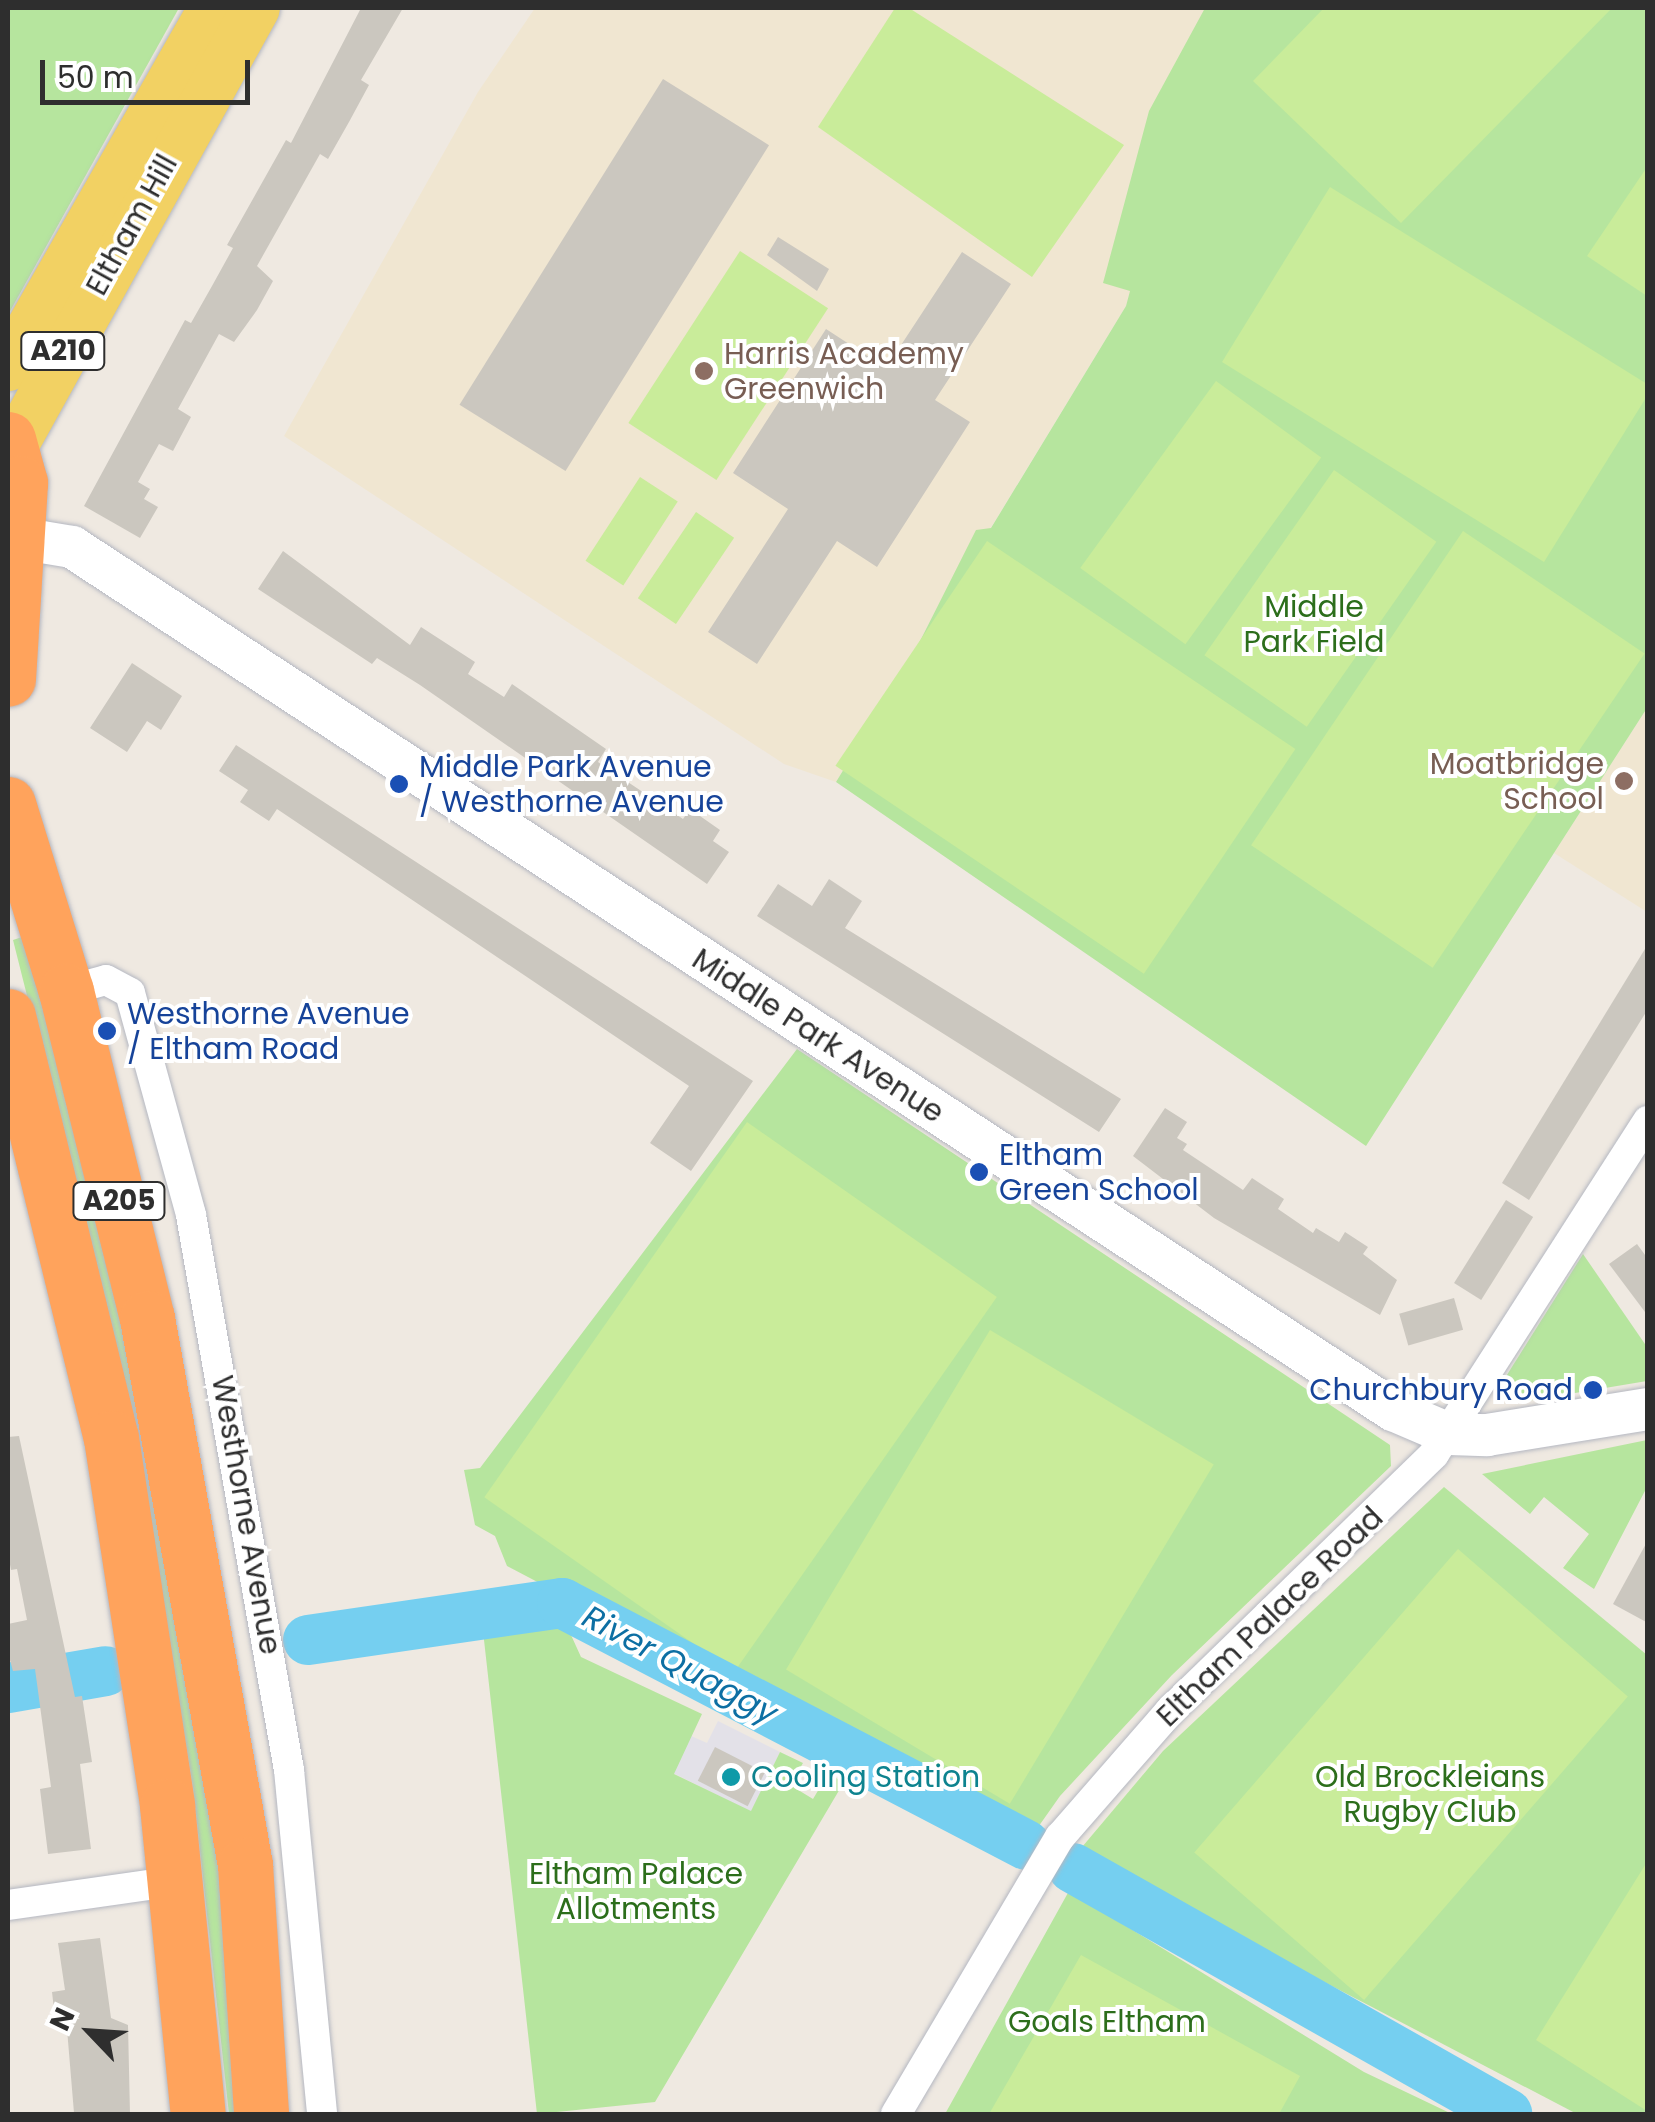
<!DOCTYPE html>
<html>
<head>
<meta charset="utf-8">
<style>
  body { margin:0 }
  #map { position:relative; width:1655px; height:2122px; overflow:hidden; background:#efe9e1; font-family:Poppins,sans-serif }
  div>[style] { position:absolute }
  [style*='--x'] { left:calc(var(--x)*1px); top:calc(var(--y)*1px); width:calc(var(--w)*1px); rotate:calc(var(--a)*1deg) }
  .industrial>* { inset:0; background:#e3e1e8 }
  .education>* { inset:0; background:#f0e6d1 }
  .green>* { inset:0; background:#b6e59e }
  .pitch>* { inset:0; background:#c9ec9a; transform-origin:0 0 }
  .river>* { height:50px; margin:-25px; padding:0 25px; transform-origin:25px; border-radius:25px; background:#75cff0 }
  .building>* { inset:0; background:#cbc7bf; transform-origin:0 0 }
  .roads { filter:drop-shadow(0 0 2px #b4b7c1) drop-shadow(0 0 2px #b4b7c1) }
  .street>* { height:30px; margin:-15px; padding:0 15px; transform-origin:15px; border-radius:15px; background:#fff }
  .secondary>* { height:42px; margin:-21px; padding:0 21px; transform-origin:21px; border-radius:21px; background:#fff }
  .primary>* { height:48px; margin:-24px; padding:0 24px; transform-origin:24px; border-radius:24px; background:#f2d163 }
  .highway>* { height:55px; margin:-27.5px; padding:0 27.5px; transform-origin:27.5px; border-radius:27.5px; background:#ffa35c }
  .dots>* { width:28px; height:28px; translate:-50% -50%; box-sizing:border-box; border:5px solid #fff; border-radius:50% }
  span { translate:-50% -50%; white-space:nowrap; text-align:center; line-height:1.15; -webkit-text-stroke:8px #fff; paint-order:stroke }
  .shield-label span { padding:2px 8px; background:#fff; border:2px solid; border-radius:8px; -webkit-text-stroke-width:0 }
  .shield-label { font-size:28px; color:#2e2e2e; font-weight:700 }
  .street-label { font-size:30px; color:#2e2e2e }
  .education-label { font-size:30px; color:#785e54 }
  .left { translate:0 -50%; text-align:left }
  .right { translate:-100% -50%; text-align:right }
  .park-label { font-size:30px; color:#2c6e1b }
  .transit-label { font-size:30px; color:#164399 }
  .culture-label { font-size:30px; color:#0d838f }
  .water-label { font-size:32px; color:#0d6fa3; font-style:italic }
  .frame { position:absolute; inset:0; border:10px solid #2e2e2e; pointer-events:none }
  .north { position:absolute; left:40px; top:1982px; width:100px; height:100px; -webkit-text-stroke:8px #fff; paint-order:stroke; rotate:295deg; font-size:28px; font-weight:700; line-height:40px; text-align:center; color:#2e2e2e }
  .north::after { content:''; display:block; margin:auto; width:35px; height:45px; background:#2e2e2e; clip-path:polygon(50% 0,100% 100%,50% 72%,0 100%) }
  .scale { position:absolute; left:40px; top:60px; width:210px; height:45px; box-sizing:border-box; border:5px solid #2e2e2e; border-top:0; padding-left:12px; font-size:30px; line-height:35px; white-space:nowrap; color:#2e2e2e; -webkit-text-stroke:8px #fff; paint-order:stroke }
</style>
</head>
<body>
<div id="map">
  <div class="industrial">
    <i style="clip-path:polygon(718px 1721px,780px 1752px,751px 1812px,673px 1773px,691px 1736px,707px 1743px)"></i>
  </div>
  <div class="education">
    <i style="clip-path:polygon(535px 8px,1250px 8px,1181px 115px,1126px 306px,836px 782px,784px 764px,284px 436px,478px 92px)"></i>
    <i style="clip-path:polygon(1647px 708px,1648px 912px,1647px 912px,1554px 853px)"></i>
  </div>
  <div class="green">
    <i style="clip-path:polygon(8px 8px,179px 8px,8px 315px)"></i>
    <i style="clip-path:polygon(1205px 8px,1647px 8px,1647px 708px,1366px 1146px,836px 782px,912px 657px,976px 530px,991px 528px,1126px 306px,1130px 291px,1103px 283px,1149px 111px)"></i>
    <i style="clip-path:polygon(34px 933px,96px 1167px,214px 1832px,247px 2114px,229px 2114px,193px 1787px,130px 1405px,13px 940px)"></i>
    <i style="clip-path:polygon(797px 1049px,1390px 1445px,1391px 1466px,1172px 1675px,1060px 1796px,1029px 1840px,507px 1566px,495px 1536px,475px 1525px,464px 1470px,480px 1468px)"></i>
    <i style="clip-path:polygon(1583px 1254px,1647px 1347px,1647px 1381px,1515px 1403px,1505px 1394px,1505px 1378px)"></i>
    <i style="clip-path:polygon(1647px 1440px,1647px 1487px,1594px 1589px,1563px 1568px,1589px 1534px,1544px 1497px,1530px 1514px,1482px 1474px)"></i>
    <i style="clip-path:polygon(1444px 1487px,1647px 1655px,1647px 2114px,1577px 2114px,1077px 1853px,1163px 1751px)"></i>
    <i style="clip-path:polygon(561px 1613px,581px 1657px,702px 1714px,674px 1774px,751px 1811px,780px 1752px,803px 1763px,790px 1785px,813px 1799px,828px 1774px,844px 1782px,655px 2102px,537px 2114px,483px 1631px)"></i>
    <i style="clip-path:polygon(1069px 1891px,1364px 2072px,1452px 2114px,945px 2114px)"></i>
  </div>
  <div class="pitch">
    <i style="clip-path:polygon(895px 8px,909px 8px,1124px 145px,1032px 277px,818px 127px)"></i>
    <i style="clip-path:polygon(1324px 8px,1612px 8px,1401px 223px,1253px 81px)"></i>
    <i style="clip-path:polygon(1647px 167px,1648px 296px,1647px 296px,1587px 256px)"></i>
    <i style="clip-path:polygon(1330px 187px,1647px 384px,1647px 396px,1544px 562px,1222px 362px)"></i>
    <i style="left:740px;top:251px;width:105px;height:205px;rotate:33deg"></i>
    <i style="left:1216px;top:381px;width:130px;height:231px;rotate:36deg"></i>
    <i style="left:1334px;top:470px;width:125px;height:226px;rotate:35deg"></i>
    <i style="left:640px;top:477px;width:45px;height:100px;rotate:33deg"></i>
    <i style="left:696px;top:512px;width:46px;height:104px;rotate:34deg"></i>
    <i style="left:1463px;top:531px;width:219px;height:379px;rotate:34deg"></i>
    <i style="left:987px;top:541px;width:372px;height:271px;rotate:34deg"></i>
    <i style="left:747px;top:1122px;width:305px;height:458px;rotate:35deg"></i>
    <i style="left:990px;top:1330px;width:261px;height:396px;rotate:31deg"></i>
    <i style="left:1458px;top:1549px;width:225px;height:402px;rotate:41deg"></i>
    <i style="clip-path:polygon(1647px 1862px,1647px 2111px,1536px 2040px)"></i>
    <i style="clip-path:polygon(1081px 1955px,1300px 2076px,1279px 2114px,989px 2114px)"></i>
  </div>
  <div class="river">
    <i style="--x:308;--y:1640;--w:257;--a:-8.3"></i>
    <i style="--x:562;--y:1603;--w:523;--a:27.54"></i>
    <i style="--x:8;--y:1688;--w:99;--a:-9.8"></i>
    <i style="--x:1073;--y:1868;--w:499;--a:29.5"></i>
  </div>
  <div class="building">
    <i style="clip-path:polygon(361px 8px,403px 8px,361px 80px,369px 85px,349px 122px,328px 159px,320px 154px,257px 266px,273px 281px,257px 310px,234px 342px,219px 334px,178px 409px,191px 417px,173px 451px,159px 444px,138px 482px,150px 489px,144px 499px,158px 507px,140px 538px,84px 506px,185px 320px,191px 323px,212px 286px,233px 248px,227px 245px,286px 140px,291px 143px)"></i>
    <i style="left:663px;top:79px;width:125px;height:384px;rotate:32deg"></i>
    <i style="clip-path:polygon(778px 237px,829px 269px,817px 291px,767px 255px)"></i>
    <i style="clip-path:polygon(962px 252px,1011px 284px,935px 400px,970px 422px,877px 567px,837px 541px,757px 664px,708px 632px,788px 509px,733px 473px,826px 329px,886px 368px)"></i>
    <i style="clip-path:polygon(283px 551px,410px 645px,421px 627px,475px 662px,468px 674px,504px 697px,512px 684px,606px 749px,598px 762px,683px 819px,690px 809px,720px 830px,713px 841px,729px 852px,707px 884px,420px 685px,377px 658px,372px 664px,258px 589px)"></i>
    <i style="clip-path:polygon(132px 663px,182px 696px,161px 730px,147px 721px,127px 752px,90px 728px)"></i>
    <i style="clip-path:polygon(236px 745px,753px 1081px,691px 1171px,650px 1143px,689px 1086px,277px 809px,269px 821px,240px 802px,248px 790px,219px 771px)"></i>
    <i style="clip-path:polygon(829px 879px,862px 901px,845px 928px,1121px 1099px,1099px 1132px,757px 916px,778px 884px,812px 906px)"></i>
    <i style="clip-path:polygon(1648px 944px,1648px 1009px,1529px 1200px,1502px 1183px)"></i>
    <i style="clip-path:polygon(1165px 1108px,1187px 1122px,1177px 1138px,1187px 1144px,1183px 1150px,1243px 1190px,1252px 1178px,1284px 1199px,1278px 1209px,1313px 1233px,1316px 1228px,1339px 1242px,1345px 1232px,1368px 1247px,1363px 1254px,1397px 1280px,1380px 1315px,1214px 1218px,1133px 1156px)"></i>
    <i style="left:1506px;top:1200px;width:32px;height:98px;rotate:32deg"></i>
    <i style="clip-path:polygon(1637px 1244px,1648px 1259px,1648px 1316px,1609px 1264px)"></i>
    <i style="left:1454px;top:1298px;width:33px;height:57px;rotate:74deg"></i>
    <i style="clip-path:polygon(19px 1436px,75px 1697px,82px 1696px,92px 1762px,80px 1764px,91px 1849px,48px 1854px,40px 1789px,51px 1787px,35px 1669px,13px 1671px,8px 1653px,8px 1624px,27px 1620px,17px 1569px,11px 1570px,8px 1554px,8px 1437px)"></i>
    <i style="clip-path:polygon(1648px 1540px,1648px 1623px,1613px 1604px)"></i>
    <i style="left:715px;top:1747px;width:56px;height:38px;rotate:27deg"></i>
    <i style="clip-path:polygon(100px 1938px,111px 2018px,128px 2025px,130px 2114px,74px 2113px,66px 2017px,55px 2018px,52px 1992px,65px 1990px,58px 1943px)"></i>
  </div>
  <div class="roads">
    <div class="street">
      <i style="--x:66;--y:991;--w:41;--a:-15.4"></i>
      <i style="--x:106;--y:980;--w:27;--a:28"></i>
      <i style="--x:130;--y:993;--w:230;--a:74.6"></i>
      <i style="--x:191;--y:1215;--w:564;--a:79.99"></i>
      <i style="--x:289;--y:1770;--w:346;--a:84.5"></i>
      <i style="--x:8;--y:1905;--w:170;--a:-8.1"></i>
      <i style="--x:896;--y:2114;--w:322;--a:-59.4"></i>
      <i style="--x:1060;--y:1837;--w:167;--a:-48.9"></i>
      <i style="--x:1170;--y:1711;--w:368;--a:-44.2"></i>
      <i style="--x:1434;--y:1454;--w:396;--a:-57.3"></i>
    </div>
    <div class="secondary">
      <i style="--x:18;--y:538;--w:55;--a:9.5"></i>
      <i style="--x:72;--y:547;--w:1578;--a:33.16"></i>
      <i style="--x:1393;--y:1410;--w:61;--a:23.2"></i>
      <i style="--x:1449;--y:1434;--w:38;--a:2"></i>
      <i style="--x:1487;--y:1435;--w:163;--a:-9.2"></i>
    </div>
    <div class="primary">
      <i style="--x:8;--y:367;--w:413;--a:-60.3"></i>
      <i style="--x:14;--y:446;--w:500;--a:-61.08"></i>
    </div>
    <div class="highway">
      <i style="--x:8;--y:439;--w:46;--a:74.7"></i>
      <i style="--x:20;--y:483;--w:196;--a:93.5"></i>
      <i style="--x:8;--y:804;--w:196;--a:72.8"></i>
      <i style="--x:66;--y:991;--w:337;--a:76.1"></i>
      <i style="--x:147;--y:1318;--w:556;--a:79.84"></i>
      <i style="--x:245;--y:1865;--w:250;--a:86.3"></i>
      <i style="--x:8;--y:1016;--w:434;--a:76.3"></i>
      <i style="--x:111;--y:1438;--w:372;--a:81.3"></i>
      <i style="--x:167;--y:1806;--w:310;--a:84.3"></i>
    </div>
  </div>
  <div class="dots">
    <i style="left:704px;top:371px;background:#8d6e63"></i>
    <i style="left:1624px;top:781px;background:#8d6e63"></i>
    <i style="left:399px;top:784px;background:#1a4fb4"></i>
    <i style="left:107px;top:1031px;background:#1a4fb4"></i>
    <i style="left:979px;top:1172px;background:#1a4fb4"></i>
    <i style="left:1593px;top:1390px;background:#1a4fb4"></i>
    <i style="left:731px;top:1777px;background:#0f9aa8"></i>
  </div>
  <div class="shield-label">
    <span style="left:63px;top:351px">A210</span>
    <span style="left:119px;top:1201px">A205</span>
  </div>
  <div class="street-label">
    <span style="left:132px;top:225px;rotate:-61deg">Eltham Hill</span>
    <span style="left:818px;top:1036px;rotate:33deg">Middle Park Avenue</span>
    <span style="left:246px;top:1515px;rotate:80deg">Westhorne Avenue</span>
    <span style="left:1270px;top:1617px;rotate:-44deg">Eltham Palace Road</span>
  </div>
  <div class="education-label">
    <span class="left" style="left:724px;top:371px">Harris Academy<br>Greenwich</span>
    <span class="right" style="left:1604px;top:781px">Moatbridge<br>School</span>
  </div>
  <div class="park-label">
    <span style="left:1314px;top:624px">Middle<br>Park Field</span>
    <span style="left:1430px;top:1794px">Old Brockleians<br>Rugby Club</span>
    <span style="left:636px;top:1891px">Eltham Palace<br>Allotments</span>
    <span style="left:1107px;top:2022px">Goals Eltham</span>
  </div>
  <div class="transit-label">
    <span class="left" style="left:419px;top:784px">Middle Park Avenue<br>/ Westhorne Avenue</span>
    <span class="left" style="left:127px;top:1031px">Westhorne Avenue<br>/ Eltham Road</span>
    <span class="left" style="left:999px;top:1172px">Eltham<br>Green School</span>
    <span class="right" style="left:1573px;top:1390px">Churchbury Road</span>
  </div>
  <div class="culture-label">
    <span class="left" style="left:751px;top:1777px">Cooling Station</span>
  </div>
  <div class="water-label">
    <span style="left:680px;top:1665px;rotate:28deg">River Quaggy</span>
  </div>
  <div class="frame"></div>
  <div class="north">N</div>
  <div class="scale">50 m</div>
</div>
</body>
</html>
